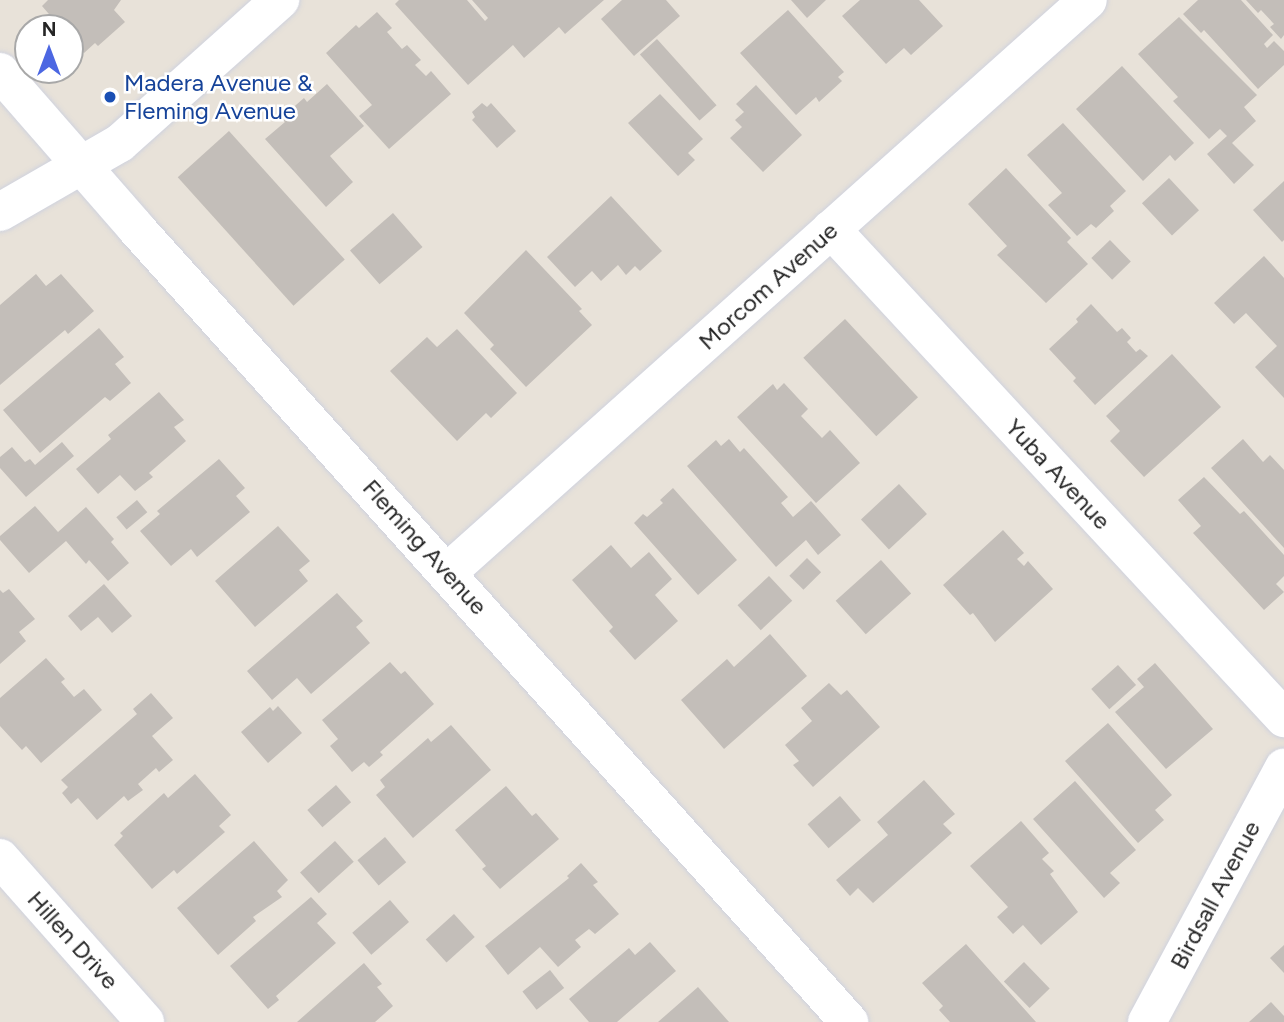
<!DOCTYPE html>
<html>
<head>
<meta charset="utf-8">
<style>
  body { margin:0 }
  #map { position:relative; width:1284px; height:1022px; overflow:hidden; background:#e8e2d9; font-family:Figtree,sans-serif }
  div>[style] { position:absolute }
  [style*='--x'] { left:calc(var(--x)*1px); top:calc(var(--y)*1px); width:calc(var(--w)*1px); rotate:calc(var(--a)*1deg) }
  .building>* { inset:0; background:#c3beb9; transform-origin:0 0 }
  .roads { filter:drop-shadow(0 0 2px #cfd2de) drop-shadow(0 0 2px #cfd2de) }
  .minor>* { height:38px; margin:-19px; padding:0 19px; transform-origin:19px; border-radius:19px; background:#fff }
  .dots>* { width:19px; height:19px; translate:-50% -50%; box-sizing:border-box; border:4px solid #fff; border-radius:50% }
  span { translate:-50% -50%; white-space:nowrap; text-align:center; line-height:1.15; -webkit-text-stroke:5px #fff; paint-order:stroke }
  .transit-label { font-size:24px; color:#164399 }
  .left { translate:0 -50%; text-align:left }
  .street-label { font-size:24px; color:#262626 }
  .north { position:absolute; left:14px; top:14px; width:70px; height:70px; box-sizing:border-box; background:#fff; border:2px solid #a8a8a8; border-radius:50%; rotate:0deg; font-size:19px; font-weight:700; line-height:28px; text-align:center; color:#262626 }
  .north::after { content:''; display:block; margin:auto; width:24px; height:32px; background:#4c67e2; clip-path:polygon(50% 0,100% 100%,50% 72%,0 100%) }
</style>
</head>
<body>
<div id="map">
  <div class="building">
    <i style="clip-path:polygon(48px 0,121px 0,114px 10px,125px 22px,98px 46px,95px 43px,84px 53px,70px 38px,70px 28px,61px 28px,42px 6px)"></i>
    <i style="clip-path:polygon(399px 0,467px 0,485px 21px,488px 18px,472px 0,604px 0,565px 34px,559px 27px,524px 58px,513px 45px,468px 85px,395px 4px)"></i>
    <i style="clip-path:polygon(622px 0,666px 0,680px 16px,634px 56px,601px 19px)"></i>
    <i style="clip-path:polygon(791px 0,826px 0,807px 18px)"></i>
    <i style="clip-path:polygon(860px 0,919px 0,943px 26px,911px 55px,904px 48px,886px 64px,842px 16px)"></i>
    <i style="clip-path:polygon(1198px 0,1241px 0,1273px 35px,1264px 44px,1267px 48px,1274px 41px,1284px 51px,1284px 65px,1258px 89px,1204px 30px,1201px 33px,1183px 14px)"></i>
    <i style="clip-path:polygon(1246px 0,1284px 0,1284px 35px,1281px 39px,1270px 27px,1274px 24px,1261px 10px,1258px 13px)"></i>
    <i style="clip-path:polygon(788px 10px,844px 72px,838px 77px,842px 81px,819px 102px,816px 97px,796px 115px,740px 53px)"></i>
    <i style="clip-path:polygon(377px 12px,392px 28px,387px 32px,402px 49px,407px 45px,421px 60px,415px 65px,426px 76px,431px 71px,451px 94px,389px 149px,359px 116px,372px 105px,326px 53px,356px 25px,359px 28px)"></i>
    <i style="clip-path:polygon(1179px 17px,1257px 95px,1244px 107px,1256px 121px,1232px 143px,1254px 165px,1234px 184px,1207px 154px,1227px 136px,1220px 129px,1209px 139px,1173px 101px,1178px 97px,1138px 54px)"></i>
    <i style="left:657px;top:39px;width:89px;height:23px;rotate:48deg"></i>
    <i style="clip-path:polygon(1122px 66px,1194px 143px,1175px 161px,1170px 155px,1143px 181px,1076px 109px)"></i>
    <i style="clip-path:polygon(327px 84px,364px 126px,330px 156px,353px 182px,326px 207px,265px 139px,285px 122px,281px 118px,304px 98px,307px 102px)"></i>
    <i style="clip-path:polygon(756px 85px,802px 135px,763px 172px,730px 138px,742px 127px,735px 120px,744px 112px,736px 104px)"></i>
    <i style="clip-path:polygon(660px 94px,703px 139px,688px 153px,695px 160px,678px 176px,628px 123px)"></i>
    <i style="clip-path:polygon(482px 103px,487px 107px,491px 103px,516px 131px,497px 148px,472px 120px,475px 117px,472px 112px)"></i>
    <i style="clip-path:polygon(1063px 123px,1126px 191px,1110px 206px,1114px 211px,1096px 228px,1091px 224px,1077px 236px,1048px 205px,1062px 193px,1027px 155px)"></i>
    <i style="left:229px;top:131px;width:173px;height:69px;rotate:48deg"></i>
    <i style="clip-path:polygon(1006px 168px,1071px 238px,1067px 242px,1088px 264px,1046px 303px,997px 255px,1007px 246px,968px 204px)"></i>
    <i style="left:1169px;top:178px;width:44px;height:37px;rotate:47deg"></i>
    <i style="clip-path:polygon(1284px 181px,1284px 240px,1282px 242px,1253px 210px)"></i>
    <i style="clip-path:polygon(611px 196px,662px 251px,640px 271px,635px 266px,626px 275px,618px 265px,601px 281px,592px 271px,575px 287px,547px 257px)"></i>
    <i style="left:393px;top:213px;width:45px;height:57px;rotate:49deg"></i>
    <i style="left:1110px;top:240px;width:30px;height:26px;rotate:46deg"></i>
    <i style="clip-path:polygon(526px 250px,582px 309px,579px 311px,592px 325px,526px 387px,490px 349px,494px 345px,464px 313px)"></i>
    <i style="clip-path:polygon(1264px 256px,1284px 278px,1284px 398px,1255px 367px,1277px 346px,1246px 313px,1234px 324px,1214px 303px)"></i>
    <i style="clip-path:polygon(36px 274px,46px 286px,61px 274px,94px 311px,68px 334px,65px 330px,0 385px,0 305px)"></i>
    <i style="clip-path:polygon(1091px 304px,1117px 332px,1122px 328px,1131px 338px,1127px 342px,1136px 352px,1140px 349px,1148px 356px,1095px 405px,1073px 381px,1076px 378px,1049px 349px,1078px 322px,1076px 319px)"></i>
    <i style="left:845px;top:319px;width:107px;height:57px;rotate:47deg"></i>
    <i style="clip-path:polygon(99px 328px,124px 357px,115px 364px,131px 383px,110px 401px,105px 397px,40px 453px,3px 410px)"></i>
    <i style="clip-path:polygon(457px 329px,517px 393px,491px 418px,486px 413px,457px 441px,390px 371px,427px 337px,437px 347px)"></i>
    <i style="clip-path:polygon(1172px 354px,1221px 407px,1144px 477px,1110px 441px,1120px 431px,1106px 416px)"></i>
    <i style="clip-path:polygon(784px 383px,808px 409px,801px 416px,822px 438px,830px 430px,860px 463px,816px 503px,737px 417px,773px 384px,777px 390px)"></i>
    <i style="clip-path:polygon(159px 392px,184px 420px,174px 427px,186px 441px,149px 473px,153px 477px,135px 491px,120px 475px,98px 494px,76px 469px,111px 439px,108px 435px)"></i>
    <i style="clip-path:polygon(729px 439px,740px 452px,744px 448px,788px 497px,781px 503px,793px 517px,811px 501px,841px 535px,818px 555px,806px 540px,776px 567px,687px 466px,716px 440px,721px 446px)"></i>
    <i style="clip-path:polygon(1243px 439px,1263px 462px,1270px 455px,1284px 470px,1284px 548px,1211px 468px)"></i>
    <i style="clip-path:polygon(62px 442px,74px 456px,26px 497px,0 468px,0 457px,12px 447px,25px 462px,30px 459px,35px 465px)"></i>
    <i style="clip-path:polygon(219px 459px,245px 488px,236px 496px,250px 512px,197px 557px,191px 549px,171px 566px,140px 531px,160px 514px,157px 511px)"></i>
    <i style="clip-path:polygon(1204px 477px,1240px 514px,1244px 511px,1284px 555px,1284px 576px,1276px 584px,1284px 592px,1264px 610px,1193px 533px,1201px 526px,1178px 500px)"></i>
    <i style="left:899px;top:484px;width:41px;height:52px;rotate:47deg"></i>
    <i style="clip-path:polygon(673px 488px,737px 560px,698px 595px,634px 523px,643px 514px,647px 517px,663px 503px,660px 500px)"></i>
    <i style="left:137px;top:500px;width:16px;height:27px;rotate:50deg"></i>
    <i style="clip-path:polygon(35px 506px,58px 532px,86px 507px,114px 539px,111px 542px,129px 563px,108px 581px,89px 560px,86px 564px,66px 541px,29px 573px,0 540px,0 536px)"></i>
    <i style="clip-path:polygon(278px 526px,310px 561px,299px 570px,308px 581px,255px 627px,215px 581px)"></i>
    <i style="clip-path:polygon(1003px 530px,1024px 553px,1017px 559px,1024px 566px,1028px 561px,1053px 589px,995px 642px,973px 613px,970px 615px,943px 585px)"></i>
    <i style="clip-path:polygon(611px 545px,631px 568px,649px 552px,672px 579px,655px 595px,678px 621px,635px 660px,609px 631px,613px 627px,572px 580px)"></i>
    <i style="left:807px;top:558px;width:20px;height:25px;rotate:45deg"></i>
    <i style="left:881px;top:560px;width:45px;height:61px;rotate:48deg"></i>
    <i style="left:769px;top:576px;width:34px;height:43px;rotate:47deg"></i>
    <i style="clip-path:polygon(104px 584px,132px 616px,112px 633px,98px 617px,81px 631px,68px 616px)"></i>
    <i style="clip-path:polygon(9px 589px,35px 619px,19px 632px,26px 641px,0 664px,0 590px,3px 593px)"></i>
    <i style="clip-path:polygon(337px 593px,363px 621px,356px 627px,370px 643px,311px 694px,297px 678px,272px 700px,247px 671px)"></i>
    <i style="clip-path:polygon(770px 634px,807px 676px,724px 749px,681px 700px,727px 659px,734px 667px)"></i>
    <i style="clip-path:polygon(46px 658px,65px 679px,61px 682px,74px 697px,84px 689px,102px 710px,41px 763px,26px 746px,22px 750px,0 726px,0 698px)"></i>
    <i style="clip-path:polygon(390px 662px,401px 674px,405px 671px,434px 704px,380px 752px,383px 755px,369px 767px,364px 762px,352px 772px,330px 746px,338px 739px,322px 720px)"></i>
    <i style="clip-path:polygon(1155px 663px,1213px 729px,1166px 769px,1115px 712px,1144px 687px,1137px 679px)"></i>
    <i style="left:1118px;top:665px;width:27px;height:36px;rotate:48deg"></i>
    <i style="clip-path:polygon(829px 683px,841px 695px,847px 690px,880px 727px,813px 787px,793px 765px,799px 761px,785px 745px,812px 721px,801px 708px)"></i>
    <i style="clip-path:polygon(151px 693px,173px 718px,152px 736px,173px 760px,159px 772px,156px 768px,138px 784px,143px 790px,128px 801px,124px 796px,97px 820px,78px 798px,71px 804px,62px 793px,68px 787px,61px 780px,137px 714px,133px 709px)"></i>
    <i style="clip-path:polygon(278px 706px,302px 733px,268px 763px,241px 732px,270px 707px,273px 711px)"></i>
    <i style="clip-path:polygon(1108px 723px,1172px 795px,1155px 810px,1164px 820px,1138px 843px,1065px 761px)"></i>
    <i style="clip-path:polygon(451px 725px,491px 770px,413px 838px,376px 795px,385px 787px,380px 780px,428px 738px,431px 742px)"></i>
    <i style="clip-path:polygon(195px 774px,231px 815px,219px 826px,225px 832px,177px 874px,174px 870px,152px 889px,114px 845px,123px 836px,120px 833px,164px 793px,168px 798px)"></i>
    <i style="clip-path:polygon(924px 780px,955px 814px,943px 824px,952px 833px,873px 903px,858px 888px,850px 896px,836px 880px,888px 835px,877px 822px)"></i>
    <i style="clip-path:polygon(1075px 781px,1136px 850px,1110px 873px,1120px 883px,1104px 898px,1033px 819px)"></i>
    <i style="left:336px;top:785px;width:23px;height:38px;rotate:49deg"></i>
    <i style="clip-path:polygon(506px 786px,532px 816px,536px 813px,559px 839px,500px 889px,482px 869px,486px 866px,455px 830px)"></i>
    <i style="left:840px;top:796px;width:32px;height:43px;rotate:49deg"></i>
    <i style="clip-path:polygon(1021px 821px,1049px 853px,1042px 859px,1054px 871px,1050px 874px,1078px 912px,1041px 945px,1023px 925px,1013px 934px,997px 917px,1008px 907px,970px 866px)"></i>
    <i style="left:385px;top:837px;width:33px;height:36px;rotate:50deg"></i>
    <i style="clip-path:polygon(254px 841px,288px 880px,277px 891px,282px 897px,253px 917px,256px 921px,218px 955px,177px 908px)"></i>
    <i style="left:335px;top:841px;width:28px;height:47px;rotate:48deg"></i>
    <i style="clip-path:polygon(581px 863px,598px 882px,593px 885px,619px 914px,595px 934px,589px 929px,575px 940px,581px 947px,558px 967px,540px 947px,508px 975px,485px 946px,569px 878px,567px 876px)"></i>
    <i style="clip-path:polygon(311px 897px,327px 914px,317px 923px,336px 943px,276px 996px,279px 1000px,268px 1009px,230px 966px)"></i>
    <i style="left:390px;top:900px;width:29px;height:50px;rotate:49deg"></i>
    <i style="left:454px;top:914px;width:31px;height:38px;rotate:48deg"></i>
    <i style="clip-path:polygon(650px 942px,676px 971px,617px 1022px,589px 1022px,569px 999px,629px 948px,635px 955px)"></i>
    <i style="clip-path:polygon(966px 944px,1036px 1022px,950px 1022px,939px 1010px,943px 1006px,922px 983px)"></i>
    <i style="clip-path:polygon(1284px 945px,1284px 973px,1270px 958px)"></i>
    <i style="left:1024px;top:962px;width:37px;height:28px;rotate:46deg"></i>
    <i style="clip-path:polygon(364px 963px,382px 984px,377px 987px,393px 1006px,375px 1022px,297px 1022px)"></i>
    <i style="left:550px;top:970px;width:23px;height:35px;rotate:52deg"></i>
    <i style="clip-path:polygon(698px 987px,729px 1022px,658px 1022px)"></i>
    <i style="clip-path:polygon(1271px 1002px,1284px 1016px,1284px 1022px,1249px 1022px)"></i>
  </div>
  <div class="roads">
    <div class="minor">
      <i style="--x:0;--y:72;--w:206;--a:48.9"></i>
      <i style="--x:135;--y:227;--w:1069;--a:48.07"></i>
      <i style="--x:0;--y:212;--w:138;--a:-29.9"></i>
      <i style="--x:120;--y:143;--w:215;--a:-41.8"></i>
      <i style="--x:831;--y:229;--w:667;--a:47.19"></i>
      <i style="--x:448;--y:572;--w:858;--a:-41.79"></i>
      <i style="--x:0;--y:858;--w:219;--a:48.5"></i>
      <i style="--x:1147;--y:1022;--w:289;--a:-61.7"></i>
    </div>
  </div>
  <div class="dots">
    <i style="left:110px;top:97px;background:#1a4fb4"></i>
  </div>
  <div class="transit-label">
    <span class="left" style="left:124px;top:97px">Madera Avenue &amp;<br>Fleming Avenue</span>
  </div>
  <div class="street-label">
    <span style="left:768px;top:286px;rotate:-42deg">Morcom Avenue</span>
    <span style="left:1058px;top:474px;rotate:47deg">Yuba Avenue</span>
    <span style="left:425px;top:547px;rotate:48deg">Fleming Avenue</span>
    <span style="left:1215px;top:895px;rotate:-62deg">Birdsall Avenue</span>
    <span style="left:73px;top:940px;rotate:48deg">Hillen Drive</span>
  </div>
  <div class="north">N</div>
</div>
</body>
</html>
